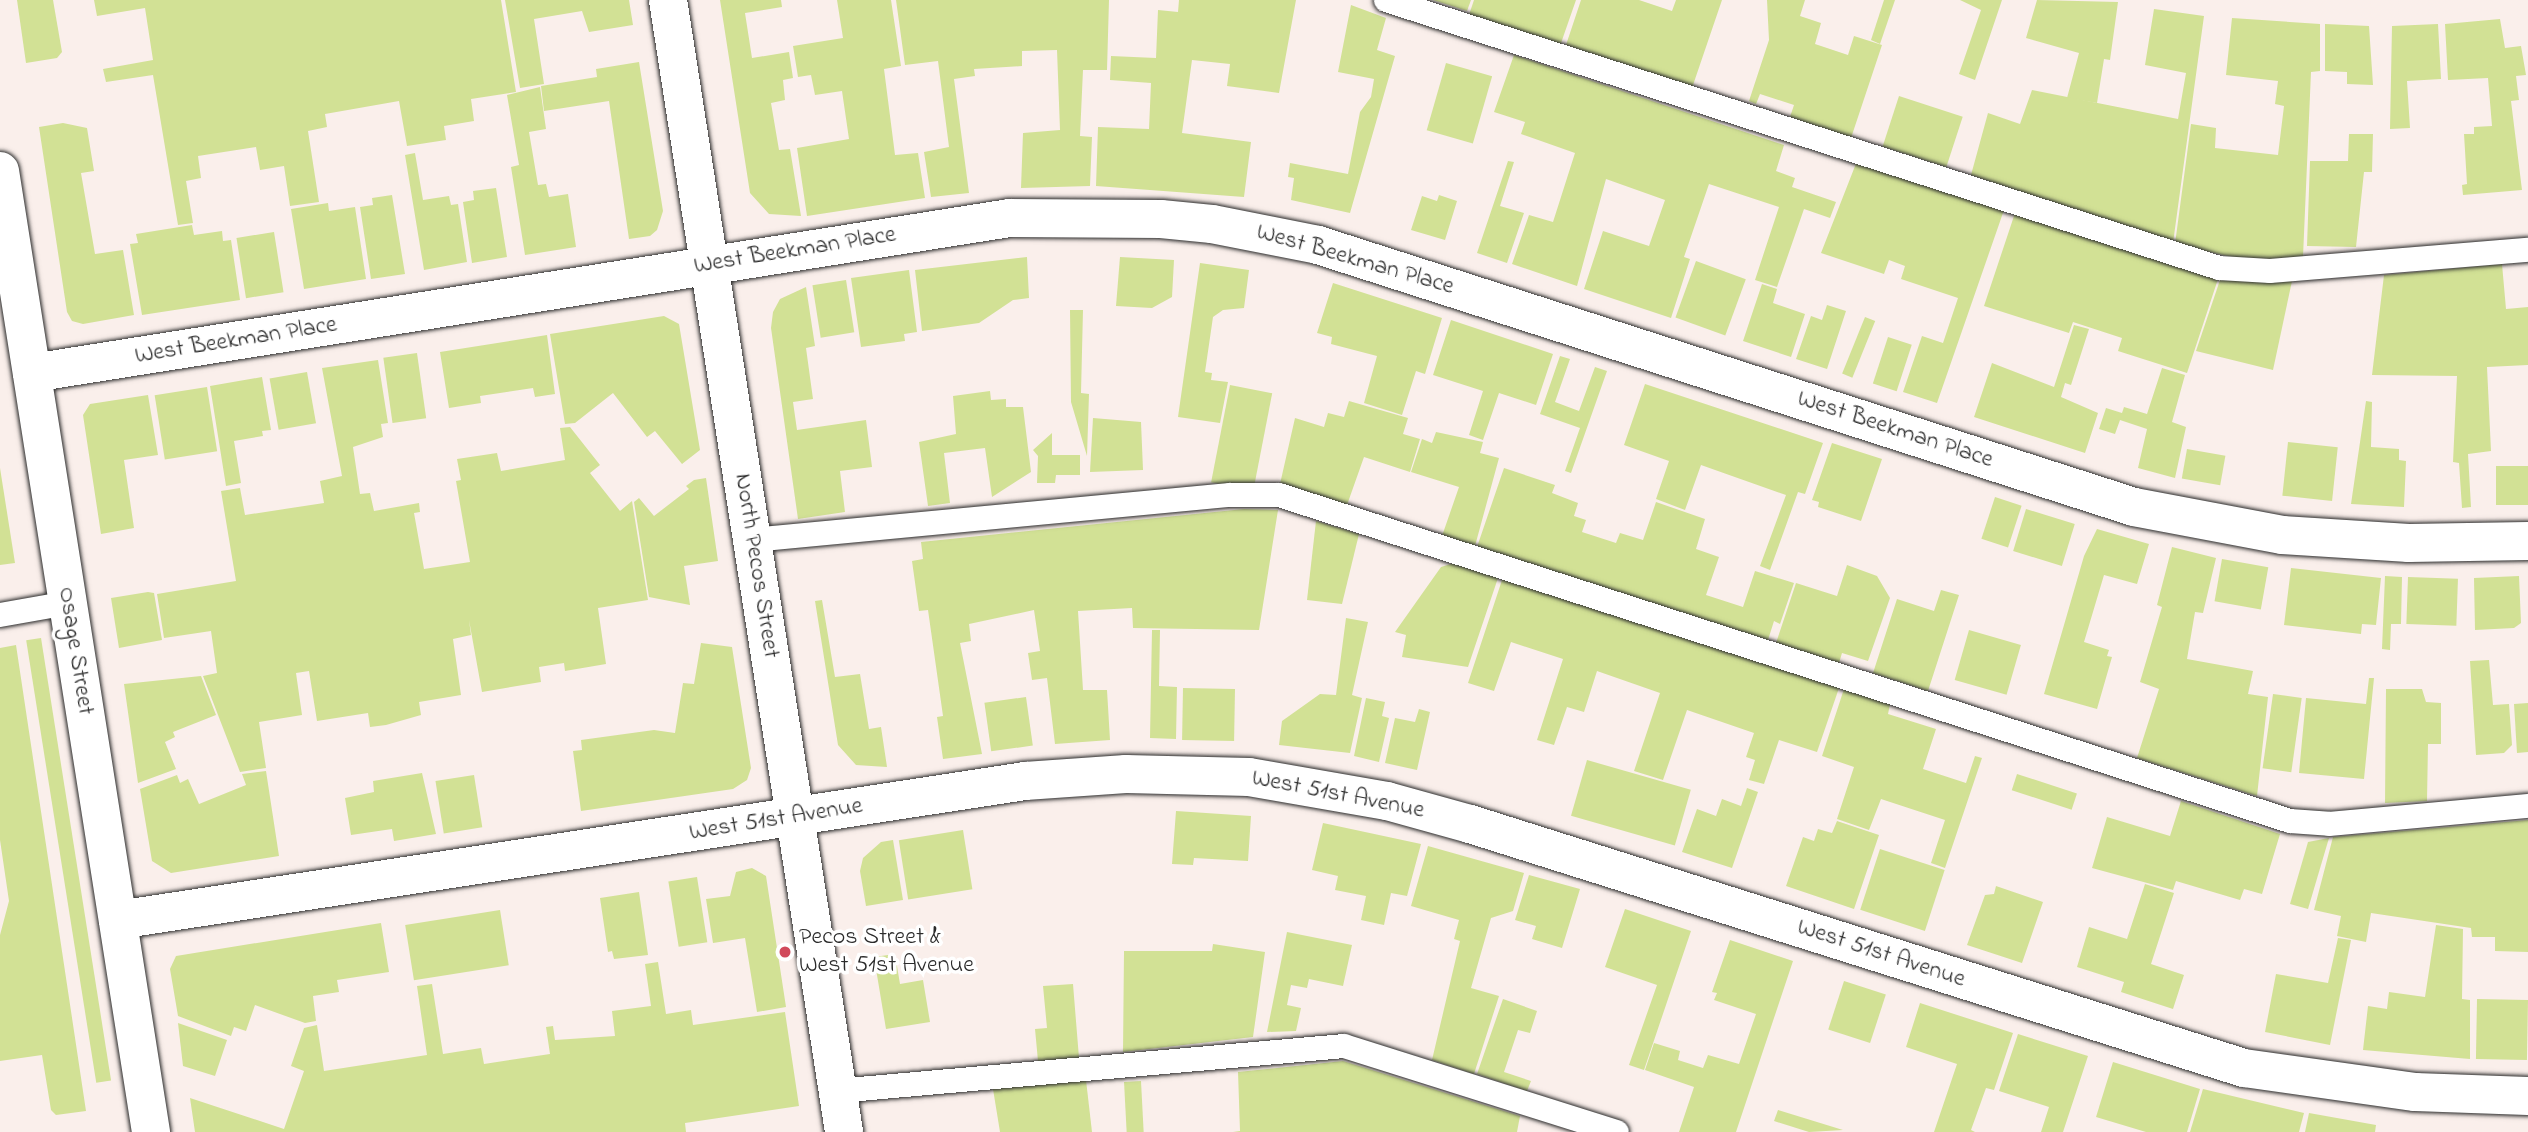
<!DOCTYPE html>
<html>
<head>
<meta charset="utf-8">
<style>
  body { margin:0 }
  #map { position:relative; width:2528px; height:1132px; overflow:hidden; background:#faefeb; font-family:"Indie Flower",sans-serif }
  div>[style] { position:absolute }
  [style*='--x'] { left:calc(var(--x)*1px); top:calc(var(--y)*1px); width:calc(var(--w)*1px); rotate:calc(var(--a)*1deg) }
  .green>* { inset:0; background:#d2e195; transform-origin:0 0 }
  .roads { filter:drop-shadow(0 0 2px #2b2b2b) drop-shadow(0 0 2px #2b2b2b) }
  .service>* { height:24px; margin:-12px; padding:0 12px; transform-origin:12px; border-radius:12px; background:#fff }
  .minor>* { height:38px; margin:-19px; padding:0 19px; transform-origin:19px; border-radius:19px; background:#fff }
  .secondary>* { height:38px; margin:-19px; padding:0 19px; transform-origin:19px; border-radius:19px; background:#fff }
  .dots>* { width:19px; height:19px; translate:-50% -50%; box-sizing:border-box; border:4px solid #fff; border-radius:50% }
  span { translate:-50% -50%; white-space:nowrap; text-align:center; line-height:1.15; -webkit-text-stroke:7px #fff; paint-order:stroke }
  .street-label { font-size:24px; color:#2b2b2b }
  .poi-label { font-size:24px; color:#2b2b2b }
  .left { translate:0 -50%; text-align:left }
</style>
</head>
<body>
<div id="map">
  <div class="green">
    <i style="clip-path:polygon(17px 0,53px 0,62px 52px,57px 58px,26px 63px)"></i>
    <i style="clip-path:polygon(94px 0,501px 0,516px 92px,471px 99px,474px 121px,444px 126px,446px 140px,407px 146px,399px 101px,325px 114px,327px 127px,308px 131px,319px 202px,290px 206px,284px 166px,260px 170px,256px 147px,198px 156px,201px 178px,186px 181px,193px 223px,178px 225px,153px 75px,106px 82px,103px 69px,153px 60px,145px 8px,97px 16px)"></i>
    <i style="clip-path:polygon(505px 0,629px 0,633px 25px,589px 32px,582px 11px,534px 19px,544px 84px,520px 88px)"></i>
    <i style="clip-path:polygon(720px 0,781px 0,782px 7px,745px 13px,752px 58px,789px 52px,793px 78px,783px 80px,785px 100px,771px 103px,779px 150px,790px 149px,801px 216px,769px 214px,750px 193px)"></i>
    <i style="clip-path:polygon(837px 0,891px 0,901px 66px,884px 69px,895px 155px,918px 153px,925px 198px,807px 216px,797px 148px,849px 139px,842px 91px,815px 95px,811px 75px,798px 77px,793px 46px,843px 38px)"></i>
    <i style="clip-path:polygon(896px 0,1109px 0,1107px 70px,1083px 70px,1080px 136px,1092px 137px,1090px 186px,1021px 188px,1023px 133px,1060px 130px,1057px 50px,1022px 51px,1022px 66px,974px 69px,975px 76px,954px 79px,969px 193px,931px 197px,924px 152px,949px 147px,938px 61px,905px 65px)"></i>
    <i style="clip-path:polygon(1179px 0,1296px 0,1279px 93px,1227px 86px,1230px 64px,1192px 60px,1182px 133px,1251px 142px,1244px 197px,1096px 186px,1098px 127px,1149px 129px,1151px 83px,1110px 80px,1111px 56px,1156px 58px,1158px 10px,1178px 12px)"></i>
    <i style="clip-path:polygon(1433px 0,1471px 0,1467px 11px)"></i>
    <i style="clip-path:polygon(1474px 0,1576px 0,1560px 46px,1469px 15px)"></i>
    <i style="clip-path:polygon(1581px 0,1639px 0,1672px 11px,1676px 0,1722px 0,1692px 88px,1566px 45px)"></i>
    <i style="clip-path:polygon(1767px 0,1805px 0,1800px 16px,1821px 23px,1815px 44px,1848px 55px,1854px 36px,1882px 45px,1851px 138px,1790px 117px,1794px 105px,1760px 94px,1756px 104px,1749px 101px,1769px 40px)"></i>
    <i style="clip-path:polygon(1884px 0,1895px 0,1880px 44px,1871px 40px)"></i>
    <i style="clip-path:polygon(2002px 0,1975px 80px,1959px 74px,1981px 10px,1960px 0)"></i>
    <i style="clip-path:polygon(2037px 0,2118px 2px,2110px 60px,2104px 59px,2097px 103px,2067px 98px,2079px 53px,2026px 38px)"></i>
    <i style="clip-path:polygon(1351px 5px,1386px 18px,1377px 50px,1395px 56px,1350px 213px,1291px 200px,1294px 178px,1288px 177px,1290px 163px,1348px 174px,1360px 112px,1371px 97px,1374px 79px,1338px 72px)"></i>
    <i style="clip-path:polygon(2154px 9px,2204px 16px,2173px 243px,1971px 175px,1988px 113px,2020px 124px,2032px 90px,2178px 119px,2186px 73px,2145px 65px)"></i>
    <i style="clip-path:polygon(2232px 18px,2320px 24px,2320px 71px,2311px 72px,2303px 257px,2250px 261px,2175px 244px,2191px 124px,2216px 128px,2215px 148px,2278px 155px,2284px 106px,2275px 104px,2278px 81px,2226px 75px)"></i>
    <i style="clip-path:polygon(2500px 19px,2505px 48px,2521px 46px,2526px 75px,2516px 76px,2519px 100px,2511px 101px,2522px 190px,2463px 195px,2462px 185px,2467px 184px,2464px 134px,2474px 134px,2474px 127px,2492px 126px,2488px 78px,2448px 80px,2445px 24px)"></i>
    <i style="clip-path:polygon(2325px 24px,2369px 26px,2373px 85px,2347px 84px,2347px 72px,2325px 71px)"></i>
    <i style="clip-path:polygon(2438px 24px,2441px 79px,2407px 81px,2410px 128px,2390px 129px,2392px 26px)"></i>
    <i style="clip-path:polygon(1514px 55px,1784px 145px,1776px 171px,1795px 178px,1792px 187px,1836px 202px,1830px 218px,1804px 209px,1777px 287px,1755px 280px,1779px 207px,1709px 184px,1684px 257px,1690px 259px,1671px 318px,1584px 289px,1603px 231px,1649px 246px,1665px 200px,1606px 179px,1577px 286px,1512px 264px,1529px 215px,1553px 222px,1575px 153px,1521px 134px,1525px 122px,1494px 112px)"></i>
    <i style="clip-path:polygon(639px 62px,663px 211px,657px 230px,650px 236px,629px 239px,609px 101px,544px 111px,541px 86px,597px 77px,596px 69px)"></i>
    <i style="left:1446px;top:63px;width:48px;height:70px;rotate:16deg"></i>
    <i style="clip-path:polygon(540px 87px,546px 129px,529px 132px,538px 185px,546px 184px,549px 197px,568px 194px,576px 247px,525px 255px,511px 167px,519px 165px,507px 95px)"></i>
    <i style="left:1899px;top:96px;width:67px;height:53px;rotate:18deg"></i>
    <i style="clip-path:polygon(63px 123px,87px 128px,94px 171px,81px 173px,95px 254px,123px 250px,134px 315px,83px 324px,72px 321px,67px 312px,39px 127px)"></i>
    <i style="clip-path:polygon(2349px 134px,2373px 134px,2372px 172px,2364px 172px,2356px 247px,2307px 246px,2310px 161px,2348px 161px)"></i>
    <i style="clip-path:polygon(415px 153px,423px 200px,449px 196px,451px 205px,458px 204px,467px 262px,424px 270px,405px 155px)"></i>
    <i style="clip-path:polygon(1508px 161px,1514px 162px,1500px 206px,1524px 213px,1507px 263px,1477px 253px)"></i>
    <i style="clip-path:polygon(1857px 161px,2004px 210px,1937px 403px,1903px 392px,1922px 336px,1943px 343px,1958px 298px,1901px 279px,1905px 266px,1889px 260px,1884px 274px,1821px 253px)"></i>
    <i style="clip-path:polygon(496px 188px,507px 257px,472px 263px,463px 202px,474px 200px,473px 191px)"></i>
    <i style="clip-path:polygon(392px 195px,405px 274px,371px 279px,360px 207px,373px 205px,372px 198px)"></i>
    <i style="clip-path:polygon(1439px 195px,1457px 201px,1445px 240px,1411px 230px,1422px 196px,1437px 201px)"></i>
    <i style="clip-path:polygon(328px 203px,329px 211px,355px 207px,366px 279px,304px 289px,291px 209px)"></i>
    <i style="clip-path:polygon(2015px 213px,2218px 279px,2187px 373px,2118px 351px,2122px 338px,2073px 322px,2069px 333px,1984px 306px)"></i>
    <i style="clip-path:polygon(192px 225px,194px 235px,222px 231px,223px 241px,231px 240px,240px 300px,142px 315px,130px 244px,138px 243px,136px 234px)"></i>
    <i style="left:274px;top:232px;width:61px;height:38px;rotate:81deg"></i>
    <i style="clip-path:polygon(1027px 257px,1029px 298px,1013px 300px,979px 323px,922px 331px,915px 270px)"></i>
    <i style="clip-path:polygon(1120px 257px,1174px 260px,1172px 297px,1152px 308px,1116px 306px)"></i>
    <i style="left:1696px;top:261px;width:53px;height:60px;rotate:20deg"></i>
    <i style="clip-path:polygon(1200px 263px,1249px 270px,1244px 308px,1223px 310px,1213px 317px,1205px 372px,1212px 373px,1211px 380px,1228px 382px,1220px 423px,1178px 417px)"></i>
    <i style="clip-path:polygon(2502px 264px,2506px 309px,2528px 307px,2528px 365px,2487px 367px,2491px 451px,2468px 454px,2471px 507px,2462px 508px,2459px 463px,2453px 462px,2457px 376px,2372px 375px,2384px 275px)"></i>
    <i style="clip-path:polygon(909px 270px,917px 332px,904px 334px,905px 341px,861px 347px,851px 278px)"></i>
    <i style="left:846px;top:280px;width:53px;height:34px;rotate:81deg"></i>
    <i style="clip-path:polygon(2220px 280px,2292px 281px,2273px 370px,2196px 351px)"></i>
    <i style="clip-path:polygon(1333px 283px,1442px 318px,1425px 374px,1416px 371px,1402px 415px,1364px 403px,1377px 356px,1331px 344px,1332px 337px,1317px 333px)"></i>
    <i style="clip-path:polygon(1762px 284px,1777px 289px,1773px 303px,1805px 314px,1791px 357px,1743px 341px)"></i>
    <i style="clip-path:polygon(806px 287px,815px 346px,806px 348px,813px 399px,793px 402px,797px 430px,866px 420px,872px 467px,840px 471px,845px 512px,798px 519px,771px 328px,773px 312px,780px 299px)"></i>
    <i style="clip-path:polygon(1827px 305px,1846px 311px,1827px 369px,1796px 359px,1811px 316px,1822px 320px)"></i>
    <i style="clip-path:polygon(1070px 310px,1083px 310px,1081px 393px,1089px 394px,1087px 456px,1071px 402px)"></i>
    <i style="clip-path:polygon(664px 316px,679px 324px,700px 450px,682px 464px,655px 431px,647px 437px,613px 393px,575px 423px,565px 424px,550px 334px)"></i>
    <i style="left:1865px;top:317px;width:11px;height:61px;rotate:22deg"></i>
    <i style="clip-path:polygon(1451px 320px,1553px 354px,1536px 405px,1499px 393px,1483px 440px,1469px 435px,1483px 391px,1433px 375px)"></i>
    <i style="clip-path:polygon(2074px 325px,2089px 329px,2071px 385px,2065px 383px,2061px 397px,2098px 413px,2085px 453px,1974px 417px,1992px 363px,2054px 387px)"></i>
    <i style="clip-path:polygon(547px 335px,555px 394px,535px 397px,533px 388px,480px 396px,481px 403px,449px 408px,440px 352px)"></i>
    <i style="left:1888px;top:337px;width:25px;height:49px;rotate:18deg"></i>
    <i style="left:417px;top:353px;width:66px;height:34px;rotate:82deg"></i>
    <i style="clip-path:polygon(1560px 356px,1570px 359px,1555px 402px,1579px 411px,1595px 367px,1607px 371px,1571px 473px,1565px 471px,1580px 428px,1540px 414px)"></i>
    <i style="clip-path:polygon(378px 360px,388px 423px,381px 424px,383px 437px,353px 447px,360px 494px,370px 493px,374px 511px,419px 503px,420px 512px,414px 513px,424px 569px,470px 562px,456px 481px,461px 480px,457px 459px,497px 453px,501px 471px,565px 460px,560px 428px,570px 427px,600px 465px,590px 473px,620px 511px,632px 501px,648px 600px,598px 608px,606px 664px,565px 671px,564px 663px,539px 667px,541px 682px,482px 692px,469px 620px,471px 635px,453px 639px,461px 695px,419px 702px,421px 715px,386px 725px,370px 727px,368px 713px,317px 721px,309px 671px,296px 673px,302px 715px,259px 722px,266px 768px,240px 772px,203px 676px,217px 673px,211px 631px,164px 638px,157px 594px,236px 581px,221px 491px,240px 488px,245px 515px,324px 503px,320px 481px,342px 476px,322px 368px)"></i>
    <i style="clip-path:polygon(2162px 368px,2185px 375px,2172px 422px,2186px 427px,2175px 478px,2138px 468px,2147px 429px,2120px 420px,2115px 434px,2099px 429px,2106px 408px,2122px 413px,2124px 407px,2147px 414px)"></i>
    <i style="left:307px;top:372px;width:52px;height:38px;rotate:80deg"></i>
    <i style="clip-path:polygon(262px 377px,271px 430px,262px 431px,263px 436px,234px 441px,241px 483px,226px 486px,210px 386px)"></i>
    <i style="clip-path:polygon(1645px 384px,1823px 443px,1805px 494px,1798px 492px,1770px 570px,1760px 566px,1786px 495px,1701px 465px,1685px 510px,1656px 499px,1669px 461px,1624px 445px)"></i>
    <i style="left:1230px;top:385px;width:43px;height:99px;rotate:11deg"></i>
    <i style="left:207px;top:387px;width:65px;height:53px;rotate:81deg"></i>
    <i style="clip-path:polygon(990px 391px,991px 400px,1006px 399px,1006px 407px,1023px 407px,1031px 472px,992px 497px,985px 448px,944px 453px,950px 503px,928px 506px,919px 442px,956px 434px,953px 396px)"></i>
    <i style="clip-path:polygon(148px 395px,158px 455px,124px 460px,134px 528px,101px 534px,83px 415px,90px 404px)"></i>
    <i style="clip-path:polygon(1349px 401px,1408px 418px,1403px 434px,1420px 439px,1410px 472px,1364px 457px,1347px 505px,1280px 484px,1295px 418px,1324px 427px,1328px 413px,1344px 417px)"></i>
    <i style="clip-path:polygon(2366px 401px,2372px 402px,2371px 447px,2399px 449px,2399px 460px,2406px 461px,2404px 507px,2351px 504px)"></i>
    <i style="clip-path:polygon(1093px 418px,1141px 422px,1143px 470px,1090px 472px)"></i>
    <i style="clip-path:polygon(1436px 432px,1483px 442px,1480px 453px,1499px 458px,1475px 546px,1442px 536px,1459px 487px,1411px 472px,1422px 439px,1432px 443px)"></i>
    <i style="clip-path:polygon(1052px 433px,1052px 455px,1080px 455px,1080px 475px,1056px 475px,1055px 483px,1037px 483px,1038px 456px,1033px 450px)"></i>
    <i style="left:2288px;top:442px;width:50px;height:54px;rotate:6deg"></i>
    <i style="clip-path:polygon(1832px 443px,1882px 459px,1861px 521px,1818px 507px,1819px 502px,1812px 500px)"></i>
    <i style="left:2187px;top:449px;width:39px;height:30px;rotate:10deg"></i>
    <i style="left:2528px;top:466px;width:39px;height:32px;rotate:90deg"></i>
    <i style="clip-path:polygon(0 468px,15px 563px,0 565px)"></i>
    <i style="clip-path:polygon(1504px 468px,1555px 485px,1552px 493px,1578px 503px,1574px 516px,1586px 520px,1582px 532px,1616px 543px,1620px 533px,1643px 540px,1656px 502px,1705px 519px,1696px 549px,1719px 557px,1706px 595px,1743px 607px,1755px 571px,1794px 583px,1780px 624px,1774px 621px,1768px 640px,1477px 547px)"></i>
    <i style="clip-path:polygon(706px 478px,718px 561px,684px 566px,690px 605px,649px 597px,634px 502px,639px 498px,654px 516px,689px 489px,686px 486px,694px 480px)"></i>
    <i style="left:1995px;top:497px;width:28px;height:44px;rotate:18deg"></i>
    <i style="clip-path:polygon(1244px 509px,1278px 510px,1259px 630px,1133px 628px,1132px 608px,1078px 611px,1083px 690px,1107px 690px,1110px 740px,1055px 744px,1047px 678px,1032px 680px,1028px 653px,1040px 651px,1034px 610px,969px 624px,971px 641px,960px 643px,982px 754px,943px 759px,937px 717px,943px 716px,928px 610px,919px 611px,912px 561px,923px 559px,921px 542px)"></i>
    <i style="left:2026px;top:509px;width:51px;height:44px;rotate:17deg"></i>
    <i style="clip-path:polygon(1316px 521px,1359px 534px,1342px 604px,1307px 600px)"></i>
    <i style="clip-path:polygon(2097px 529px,2149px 544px,2137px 584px,2104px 575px,2084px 642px,2109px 650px,2107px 656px,2112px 657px,2097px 709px,2044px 694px,2084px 556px)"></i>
    <i style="clip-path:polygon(2172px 547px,2216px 558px,2203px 613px,2195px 612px,2187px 659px,2253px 671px,2248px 694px,2268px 697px,2257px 796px,2137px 758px,2159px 689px,2140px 682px,2162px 607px,2157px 605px)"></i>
    <i style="left:2222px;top:559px;width:47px;height:43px;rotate:10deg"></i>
    <i style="clip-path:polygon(1457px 562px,1499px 575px,1468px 667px,1402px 657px,1406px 635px,1395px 632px,1441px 567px)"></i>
    <i style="clip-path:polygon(1847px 565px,1877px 576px,1890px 598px,1868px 661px,1842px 653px,1839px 663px,1776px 643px,1796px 583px,1837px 596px)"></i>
    <i style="clip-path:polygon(2291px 568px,2381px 578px,2376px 625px,2362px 624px,2361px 634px,2284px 625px)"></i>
    <i style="clip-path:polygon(2385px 576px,2402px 577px,2401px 624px,2391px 624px,2390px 650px,2382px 649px)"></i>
    <i style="clip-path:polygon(2519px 576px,2521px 623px,2514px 628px,2475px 630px,2474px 578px)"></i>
    <i style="clip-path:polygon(1503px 577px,1839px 688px,1817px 752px,1779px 740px,1764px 784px,1749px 780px,1755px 760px,1746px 757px,1754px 733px,1687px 710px,1663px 780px,1634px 771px,1660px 693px,1597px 671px,1584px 712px,1567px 707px,1554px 745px,1537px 740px,1563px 659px,1511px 642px,1494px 691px,1468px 683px)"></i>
    <i style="left:2408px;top:577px;width:50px;height:47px;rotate:2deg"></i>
    <i style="clip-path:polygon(1941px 590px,1959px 595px,1928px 691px,1873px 673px,1897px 599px,1934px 611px)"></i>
    <i style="clip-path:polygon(148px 592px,154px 593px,162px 640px,119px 648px,111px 598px)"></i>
    <i style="clip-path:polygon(822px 600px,835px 677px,860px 674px,869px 729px,881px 727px,887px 767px,856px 765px,838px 745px,815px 601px)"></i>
    <i style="clip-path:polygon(1346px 618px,1368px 622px,1352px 695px,1362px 698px,1350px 753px,1279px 745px,1282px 721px,1320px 694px,1336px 695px)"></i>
    <i style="clip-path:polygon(1152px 630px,1160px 630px,1159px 686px,1177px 687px,1176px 739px,1150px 738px)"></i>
    <i style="left:1969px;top:630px;width:54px;height:52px;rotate:16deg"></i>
    <i style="left:41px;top:638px;width:448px;height:15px;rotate:81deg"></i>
    <i style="clip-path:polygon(701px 643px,732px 647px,751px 768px,747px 780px,733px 789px,581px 811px,573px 751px,582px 750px,581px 740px,654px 730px,675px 733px,683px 683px,694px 684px)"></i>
    <i style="clip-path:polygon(16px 645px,86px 1111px,56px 1115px,51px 1110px,42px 1055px,0 1061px,0 935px,9px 901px,0 840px,0 648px)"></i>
    <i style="clip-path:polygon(2489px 660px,2493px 705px,2509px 704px,2512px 745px,2504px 753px,2476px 755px,2470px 661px)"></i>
    <i style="clip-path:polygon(201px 676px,216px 715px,173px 732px,175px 737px,165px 742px,176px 769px,138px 783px,124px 684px)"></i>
    <i style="clip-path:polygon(2369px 678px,2374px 678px,2364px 779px,2299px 773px,2306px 698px,2366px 704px)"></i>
    <i style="left:1183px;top:688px;width:52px;height:52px;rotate:1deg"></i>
    <i style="clip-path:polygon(1844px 689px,1890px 704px,1888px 714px,1936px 729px,1923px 769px,1966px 783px,1975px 756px,1982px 758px,1945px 868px,1931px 863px,1945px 820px,1881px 799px,1869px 830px,1837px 819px,1854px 767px,1822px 756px)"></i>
    <i style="clip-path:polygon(2386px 689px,2422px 689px,2426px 702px,2441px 703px,2441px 744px,2428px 744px,2427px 801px,2385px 803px)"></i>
    <i style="left:2273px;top:694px;width:29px;height:75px;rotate:8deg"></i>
    <i style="left:1026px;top:697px;width:49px;height:42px;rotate:82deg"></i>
    <i style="clip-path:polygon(1366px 698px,1385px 702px,1382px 716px,1389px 718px,1379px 762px,1354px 756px)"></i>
    <i style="clip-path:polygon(2528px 703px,2528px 752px,2517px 753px,2514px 704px)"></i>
    <i style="clip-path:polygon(1419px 709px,1430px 712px,1417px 770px,1385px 763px,1395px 718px,1415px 722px)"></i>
    <i style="left:1587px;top:760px;width:108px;height:58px;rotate:16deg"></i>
    <i style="clip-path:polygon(266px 771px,279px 856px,171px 873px,152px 861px,140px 789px,177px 775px,180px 783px,188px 779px,199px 804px,246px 785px,242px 774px)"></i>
    <i style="clip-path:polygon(422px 773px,436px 834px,394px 841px,392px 829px,351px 835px,345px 798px,374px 792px,373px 781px)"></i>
    <i style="left:2017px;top:774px;width:63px;height:17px;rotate:18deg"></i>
    <i style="left:474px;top:775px;width:53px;height:39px;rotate:81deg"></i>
    <i style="clip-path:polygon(1747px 788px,1758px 792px,1732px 868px,1682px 852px,1697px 809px,1716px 816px,1722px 799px,1741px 806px)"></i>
    <i style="clip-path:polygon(2181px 801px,2280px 834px,2262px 894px,2244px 889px,2240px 900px,2176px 881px,2173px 890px,2092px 868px,2107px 817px,2170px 836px)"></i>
    <i style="clip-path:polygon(1176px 811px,1251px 816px,1248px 861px,1194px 858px,1193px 865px,1172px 864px)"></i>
    <i style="clip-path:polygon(2528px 820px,2528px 952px,2495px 951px,2495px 937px,2472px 937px,2471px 928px,2371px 913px,2366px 942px,2337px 936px,2341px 916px,2314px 910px,2333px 837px)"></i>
    <i style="clip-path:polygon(1837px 821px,1879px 835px,1854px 909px,1786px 886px,1803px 837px,1814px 841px,1818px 829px,1832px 833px)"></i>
    <i style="clip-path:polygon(1323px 823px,1421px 844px,1407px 896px,1391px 893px,1384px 925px,1361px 920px,1366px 896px,1335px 890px,1338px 876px,1312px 870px)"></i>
    <i style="left:963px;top:830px;width:60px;height:65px;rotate:81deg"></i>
    <i style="clip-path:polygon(2329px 838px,2308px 909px,2290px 904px,2308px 842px)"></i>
    <i style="clip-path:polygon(893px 840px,903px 900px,866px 906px,860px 871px,863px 858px,881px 842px)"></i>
    <i style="clip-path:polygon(1428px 846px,1524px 873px,1513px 911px,1491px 918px,1471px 988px,1499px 996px,1474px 1074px,1432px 1060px,1460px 941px,1454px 939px,1459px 920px,1411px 906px)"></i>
    <i style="left:1880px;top:849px;width:68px;height:64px;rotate:18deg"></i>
    <i style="clip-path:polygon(752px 868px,766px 876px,786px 1007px,757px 1012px,745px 938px,713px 943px,706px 899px,730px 896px,736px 872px)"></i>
    <i style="clip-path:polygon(1529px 875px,1580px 889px,1562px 948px,1532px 939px,1536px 926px,1515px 920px)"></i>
    <i style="left:697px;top:877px;width:66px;height:29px;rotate:81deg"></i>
    <i style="clip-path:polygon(2145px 884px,2174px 893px,2151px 964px,2184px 975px,2173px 1009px,2121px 992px,2124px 982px,2077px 967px,2089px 927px,2127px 939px)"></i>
    <i style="clip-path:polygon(1996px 886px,2043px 902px,2022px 963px,1967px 945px,1985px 895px,1994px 894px)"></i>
    <i style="clip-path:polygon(639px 892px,648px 955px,614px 959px,612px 951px,608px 952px,600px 898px)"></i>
    <i style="clip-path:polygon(1625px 909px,1691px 931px,1644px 1070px,1629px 1065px,1657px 985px,1605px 967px)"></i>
    <i style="left:500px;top:910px;width:56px;height:96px;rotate:81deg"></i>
    <i style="clip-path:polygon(381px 923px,389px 972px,337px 980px,339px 992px,313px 996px,316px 1021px,305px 1023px,255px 1005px,246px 1031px,234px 1027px,231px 1036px,178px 1016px,170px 969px,176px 956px)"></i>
    <i style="clip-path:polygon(2436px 925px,2463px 929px,2462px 999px,2470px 1000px,2470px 1059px,2363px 1050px,2368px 1006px,2387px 1009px,2389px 992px,2425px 997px)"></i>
    <i style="clip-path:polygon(1287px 932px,1352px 945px,1343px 986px,1309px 979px,1307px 988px,1291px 985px,1287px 1005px,1301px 1008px,1296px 1031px,1267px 1032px)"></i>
    <i style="clip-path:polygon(2338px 938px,2351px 940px,2330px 1045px,2265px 1032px,2276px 974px,2328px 983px)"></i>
    <i style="clip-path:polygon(1730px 940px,1793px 961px,1736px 1132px,1679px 1132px,1694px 1087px,1645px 1070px,1654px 1043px,1680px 1051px,1678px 1060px,1703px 1068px,1708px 1055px,1739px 1064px,1756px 1014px,1714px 1000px,1717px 993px,1712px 992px)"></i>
    <i style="clip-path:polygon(1213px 944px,1265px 952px,1253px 1037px,1123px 1052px,1124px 951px,1212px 951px)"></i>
    <i style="clip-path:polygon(895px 954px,900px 984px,923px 980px,930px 1022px,886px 1029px,874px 957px)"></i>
    <i style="clip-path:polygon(658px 962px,666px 1014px,691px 1010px,693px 1025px,785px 1012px,799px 1106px,685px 1123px,686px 1132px,195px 1132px,190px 1098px,284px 1129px,304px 1071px,291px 1066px,304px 1028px,317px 1025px,324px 1071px,427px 1055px,417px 986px,432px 984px,443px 1054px,481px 1048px,484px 1064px,550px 1054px,546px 1027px,553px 1026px,555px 1040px,615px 1036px,612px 1011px,651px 1006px,645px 964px)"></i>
    <i style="left:1844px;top:981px;width:44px;height:51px;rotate:18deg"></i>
    <i style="clip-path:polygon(1073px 984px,1079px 1058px,1038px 1061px,1035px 1029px,1047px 1028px,1043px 986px)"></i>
    <i style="clip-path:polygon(1503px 999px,1537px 1011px,1530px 1033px,1518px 1030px,1504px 1072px,1531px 1081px,1527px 1091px,1477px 1074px)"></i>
    <i style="left:2477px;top:999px;width:51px;height:60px;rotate:1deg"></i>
    <i style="clip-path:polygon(1920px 1003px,2013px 1033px,1994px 1090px,1986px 1088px,1971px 1130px,1975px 1132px,1934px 1132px,1957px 1064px,1906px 1047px)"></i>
    <i style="clip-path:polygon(178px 1023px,227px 1040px,215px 1076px,183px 1066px)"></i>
    <i style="clip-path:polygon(2018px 1034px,2088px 1056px,2063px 1132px,2041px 1132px,2049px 1107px,1999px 1091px)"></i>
    <i style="clip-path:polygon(1343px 1061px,1520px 1116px,1517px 1132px,1233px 1132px,1240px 1131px,1238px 1072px)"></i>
    <i style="clip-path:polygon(2113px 1062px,2200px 1089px,2187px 1132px,2146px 1132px,2096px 1117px)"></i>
    <i style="clip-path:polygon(1086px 1080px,1092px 1132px,1000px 1132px,993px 1089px)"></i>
    <i style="left:1141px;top:1081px;width:51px;height:17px;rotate:87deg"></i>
    <i style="clip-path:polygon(2203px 1089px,2304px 1113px,2299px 1132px,2190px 1132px)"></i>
    <i style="clip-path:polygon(1778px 1110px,1843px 1130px,1809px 1132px,1774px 1121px)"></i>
    <i style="clip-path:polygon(2309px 1113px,2376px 1125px,2375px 1132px,2305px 1132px)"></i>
  </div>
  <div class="roads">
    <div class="service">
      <i style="--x:1386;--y:0;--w:875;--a:17.83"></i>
      <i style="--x:2219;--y:268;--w:51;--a:3.4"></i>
      <i style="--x:2270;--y:271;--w:259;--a:-4.7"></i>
      <i style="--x:752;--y:540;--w:480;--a:-5.4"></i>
      <i style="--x:1230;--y:495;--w:49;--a:0"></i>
      <i style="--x:1279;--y:495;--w:1062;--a:17.87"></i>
      <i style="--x:2290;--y:821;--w:39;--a:4"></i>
      <i style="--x:2329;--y:824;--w:200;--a:-5.2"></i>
      <i style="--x:0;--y:615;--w:69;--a:-10"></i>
      <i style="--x:837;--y:1091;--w:509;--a:-5.07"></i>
      <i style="--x:1344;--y:1046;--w:286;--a:17.5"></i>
    </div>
    <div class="minor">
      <i style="--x:0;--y:171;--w:973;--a:81.07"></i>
      <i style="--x:32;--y:373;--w:989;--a:-9.01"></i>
      <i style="--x:1009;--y:218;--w:152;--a:0.4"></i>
      <i style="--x:1161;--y:219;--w:51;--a:5.6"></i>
      <i style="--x:1212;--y:224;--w:108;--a:11.2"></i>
      <i style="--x:1318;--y:245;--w:857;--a:17.8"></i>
      <i style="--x:2134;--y:507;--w:151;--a:10.7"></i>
      <i style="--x:2282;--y:535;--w:127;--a:3.6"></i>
      <i style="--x:2409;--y:543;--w:119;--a:-1"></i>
      <i style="--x:118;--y:920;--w:918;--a:-8.71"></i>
      <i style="--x:1025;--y:781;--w:101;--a:-4"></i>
      <i style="--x:1126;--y:774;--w:123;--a:1.4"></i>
      <i style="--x:1249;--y:777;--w:140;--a:9.9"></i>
      <i style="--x:1387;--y:801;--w:86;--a:15.5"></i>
      <i style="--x:1470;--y:824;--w:812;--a:17.5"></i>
      <i style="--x:2244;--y:1068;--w:173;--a:8"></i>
      <i style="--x:2415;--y:1092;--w:113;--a:2"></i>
    </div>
    <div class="secondary">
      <i style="--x:668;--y:0;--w:1146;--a:81.16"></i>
    </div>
  </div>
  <div class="dots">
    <i style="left:785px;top:952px;background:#d1495b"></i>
  </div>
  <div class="street-label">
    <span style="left:795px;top:251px;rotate:-9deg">West Beekman Place</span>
    <span style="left:1355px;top:260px;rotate:16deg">West Beekman Place</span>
    <span style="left:236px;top:341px;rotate:-9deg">West Beekman Place</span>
    <span style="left:1895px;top:430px;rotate:18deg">West Beekman Place</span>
    <span style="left:756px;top:566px;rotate:81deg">North Pecos Street</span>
    <span style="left:75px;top:651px;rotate:81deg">Osage Street</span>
    <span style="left:1338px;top:795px;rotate:11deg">West 51st Avenue</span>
    <span style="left:776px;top:820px;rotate:-9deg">West 51st Avenue</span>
    <span style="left:1881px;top:954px;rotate:18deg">West 51st Avenue</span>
  </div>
  <div class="poi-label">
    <span class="left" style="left:799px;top:952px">Pecos Street &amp;<br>West 51st Avenue</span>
  </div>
</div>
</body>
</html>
